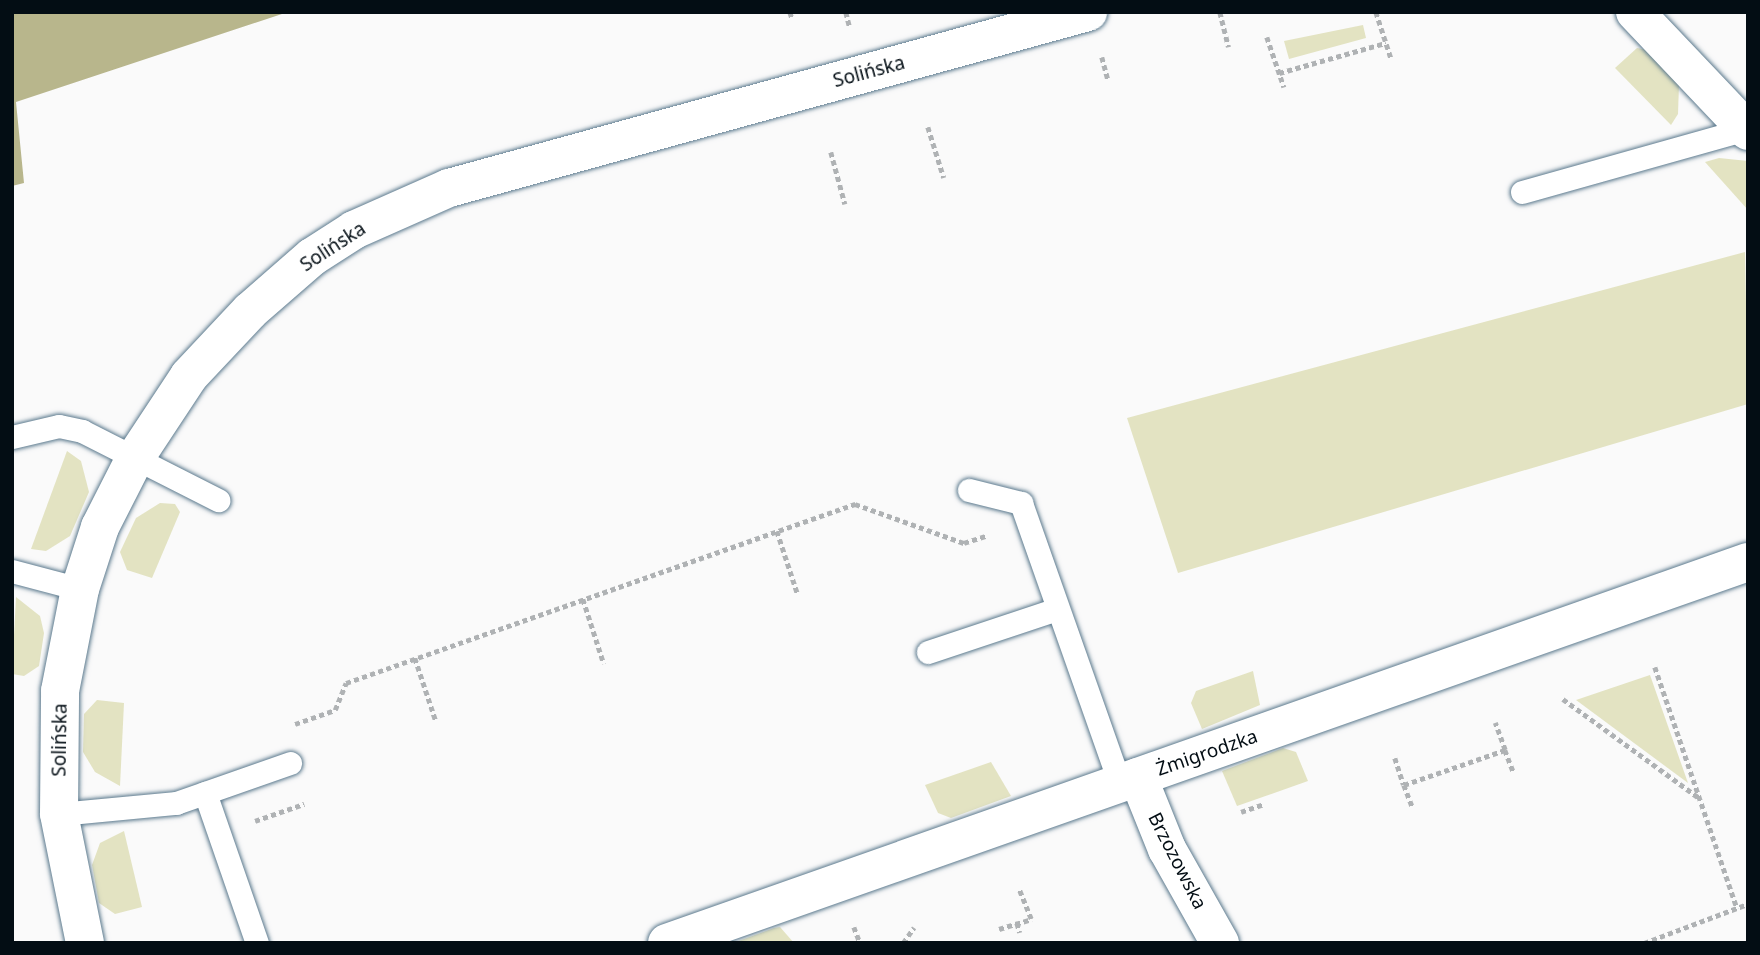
<!DOCTYPE html>
<html>
<head>
<meta charset="utf-8">
<style>
  body { margin:0 }
  #map { position:relative; width:1760px; height:955px; overflow:hidden; background:#fafafa; font-family:"Noto Sans",sans-serif }
  div>[style] { position:absolute }
  [style*='--x'] { left:calc(var(--x)*1px); top:calc(var(--y)*1px); width:calc(var(--w)*1px); rotate:calc(var(--a)*1deg) }
  .green>* { inset:0; background:#e3e3c2 }
  .forest>* { inset:0; background:#b8b68c }
  .path>* { height:4.5px; margin-top:-2.25px; transform-origin:0; background:repeating-linear-gradient(90deg,#afb2b4 0 5px,transparent 0 8.5px) }
  .roads { filter:drop-shadow(0 0 2px #5c7a8e) drop-shadow(0 0 2px #5c7a8e) }
  .service>* { height:23px; margin:-11.5px; padding:0 11.5px; transform-origin:11.5px; border-radius:11.5px; background:#fff }
  .minor>* { height:38px; margin:-19px; padding:0 19px; transform-origin:19px; border-radius:19px; background:#fff }
  span { translate:-50% -50%; white-space:nowrap; text-align:center; line-height:1.15; -webkit-text-stroke:5px #fff; paint-order:stroke }
  .street-label { font-size:19px; color:#030d14 }
  .frame { position:absolute; inset:0; border:14px solid #030d14; pointer-events:none }
</style>
</head>
<body>
<div id="map">
  <div class="green">
    <i style="clip-path:polygon(1363px 25px,1366px 38px,1289px 59px,1284px 41px)"></i>
    <i style="clip-path:polygon(1637px 48px,1648px 50px,1679px 84px,1678px 114px,1671px 125px,1615px 68px)"></i>
    <i style="clip-path:polygon(1719px 158px,1748px 161px,1748px 210px,1705px 162px)"></i>
    <i style="clip-path:polygon(1745px 252px,1748px 404px,1178px 573px,1127px 418px)"></i>
    <i style="clip-path:polygon(67px 451px,81px 461px,89px 492px,70px 536px,46px 551px,31px 549px)"></i>
    <i style="clip-path:polygon(160px 503px,175px 504px,180px 512px,152px 578px,127px 570px,120px 552px,136px 518px)"></i>
    <i style="clip-path:polygon(16px 597px,40px 616px,44px 633px,39px 666px,24px 676px,12px 674px)"></i>
    <i style="clip-path:polygon(1253px 671px,1260px 705px,1202px 729px,1191px 703px,1196px 691px)"></i>
    <i style="clip-path:polygon(1650px 675px,1688px 783px,1576px 700px)"></i>
    <i style="clip-path:polygon(97px 700px,124px 703px,120px 786px,95px 772px,83px 752px,84px 714px)"></i>
    <i style="clip-path:polygon(1283px 748px,1296px 752px,1308px 781px,1237px 806px,1222px 771px)"></i>
    <i style="clip-path:polygon(991px 762px,1011px 796px,951px 818px,938px 813px,925px 785px)"></i>
    <i style="clip-path:polygon(124px 831px,142px 907px,115px 914px,99px 903px,92px 865px,100px 843px)"></i>
    <i style="clip-path:polygon(780px 927px,794px 943px,733px 943px,774px 928px)"></i>
  </div>
  <div class="forest">
    <i style="clip-path:polygon(12px 12px,288px 12px,16px 102px,24px 183px,12px 186px)"></i>
  </div>
  <div class="path">
    <i style="--x:790;--y:12;--w:6;--a:72"></i>
    <i style="--x:846;--y:12;--w:16;--a:76"></i>
    <i style="--x:1220;--y:12;--w:36;--a:76"></i>
    <i style="--x:1376;--y:12;--w:48;--a:71.9"></i>
    <i style="--x:1267;--y:37;--w:53;--a:71.2"></i>
    <i style="--x:1102;--y:57;--w:23;--a:75"></i>
    <i style="--x:1279;--y:73;--w:111;--a:-15.7"></i>
    <i style="--x:928;--y:127;--w:53;--a:72.6"></i>
    <i style="--x:831;--y:152;--w:54;--a:74.9"></i>
    <i style="--x:777;--y:531;--w:67;--a:71.8"></i>
    <i style="--x:583;--y:599;--w:68;--a:72.1"></i>
    <i style="--x:415;--y:658;--w:66;--a:71.6"></i>
    <i style="--x:1655;--y:667;--w:255;--a:71.2"></i>
    <i style="--x:1563;--y:699;--w:167;--a:36"></i>
    <i style="--x:295;--y:724;--w:42;--a:-19.3"></i>
    <i style="--x:335;--y:710;--w:29;--a:-68"></i>
    <i style="--x:346;--y:683;--w:540;--a:-19.38"></i>
    <i style="--x:855;--y:504;--w:116;--a:19.7"></i>
    <i style="--x:964;--y:543;--w:23;--a:-18"></i>
    <i style="--x:1505;--y:750;--w:25;--a:69"></i>
    <i style="--x:1395;--y:758;--w:28;--a:72"></i>
    <i style="--x:1404;--y:785;--w:107;--a:-19.1"></i>
    <i style="--x:1505;--y:750;--w:29;--a:-110"></i>
    <i style="--x:1404;--y:785;--w:25;--a:69"></i>
    <i style="--x:1241;--y:812;--w:24;--a:-19"></i>
    <i style="--x:255;--y:821;--w:52;--a:-19.1"></i>
    <i style="--x:1017;--y:923;--w:10;--a:73"></i>
    <i style="--x:854;--y:927;--w:17;--a:69"></i>
    <i style="--x:999;--y:929;--w:34;--a:-17"></i>
    <i style="--x:1031;--y:919;--w:32;--a:-112"></i>
    <i style="--x:903;--y:943;--w:19;--a:-55"></i>
    <i style="--x:1644;--y:943;--w:111;--a:-20.6"></i>
  </div>
  <div class="roads">
    <div class="service">
      <i style="--x:1522;--y:192;--w:233;--a:-15.7"></i>
      <i style="--x:12;--y:437;--w:48;--a:-13.2"></i>
      <i style="--x:59;--y:426;--w:24;--a:12"></i>
      <i style="--x:82;--y:431;--w:153;--a:26.9"></i>
      <i style="--x:969;--y:490;--w:54;--a:14"></i>
      <i style="--x:1021;--y:503;--w:298;--a:70.6"></i>
      <i style="--x:12;--y:571;--w:70;--a:14.8"></i>
      <i style="--x:928;--y:652;--w:136;--a:-18.4"></i>
      <i style="--x:205;--y:793;--w:159;--a:70.9"></i>
      <i style="--x:59;--y:814;--w:118;--a:-5.4"></i>
      <i style="--x:176;--y:803;--w:121;--a:-19.3"></i>
    </div>
    <div class="minor">
      <i style="--x:1635;--y:12;--w:164;--a:46.5"></i>
      <i style="--x:1138;--y:777;--w:78;--a:68.1"></i>
      <i style="--x:1167;--y:849;--w:108;--a:60.6"></i>
      <i style="--x:85;--y:943;--w:132;--a:-101.4"></i>
      <i style="--x:59;--y:814;--w:123;--a:-89.5"></i>
      <i style="--x:60;--y:691;--w:104;--a:-78.9"></i>
      <i style="--x:80;--y:589;--w:65;--a:-72.1"></i>
      <i style="--x:100;--y:527;--w:77;--a:-63.1"></i>
      <i style="--x:135;--y:458;--w:98;--a:-56.6"></i>
      <i style="--x:189;--y:376;--w:89;--a:-46.8"></i>
      <i style="--x:250;--y:311;--w:82;--a:-41.1"></i>
      <i style="--x:312;--y:257;--w:50;--a:-32.7"></i>
      <i style="--x:354;--y:230;--w:104;--a:-23.9"></i>
      <i style="--x:449;--y:188;--w:663;--a:-15.4"></i>
      <i style="--x:667;--y:943;--w:1146;--a:-19.42"></i>
    </div>
  </div>
  <div class="street-label">
    <span style="left:869px;top:72px;rotate:-15deg">Solińska</span>
    <span style="left:333px;top:247px;rotate:-33deg">Solińska</span>
    <span style="left:60px;top:740px;rotate:-89deg">Solińska</span>
    <span style="left:1207px;top:753px;rotate:-19deg">Żmigrodzka</span>
    <span style="left:1177px;top:861px;rotate:63deg">Brzozowska</span>
  </div>
  <div class="frame"></div>
</div>
</body>
</html>
